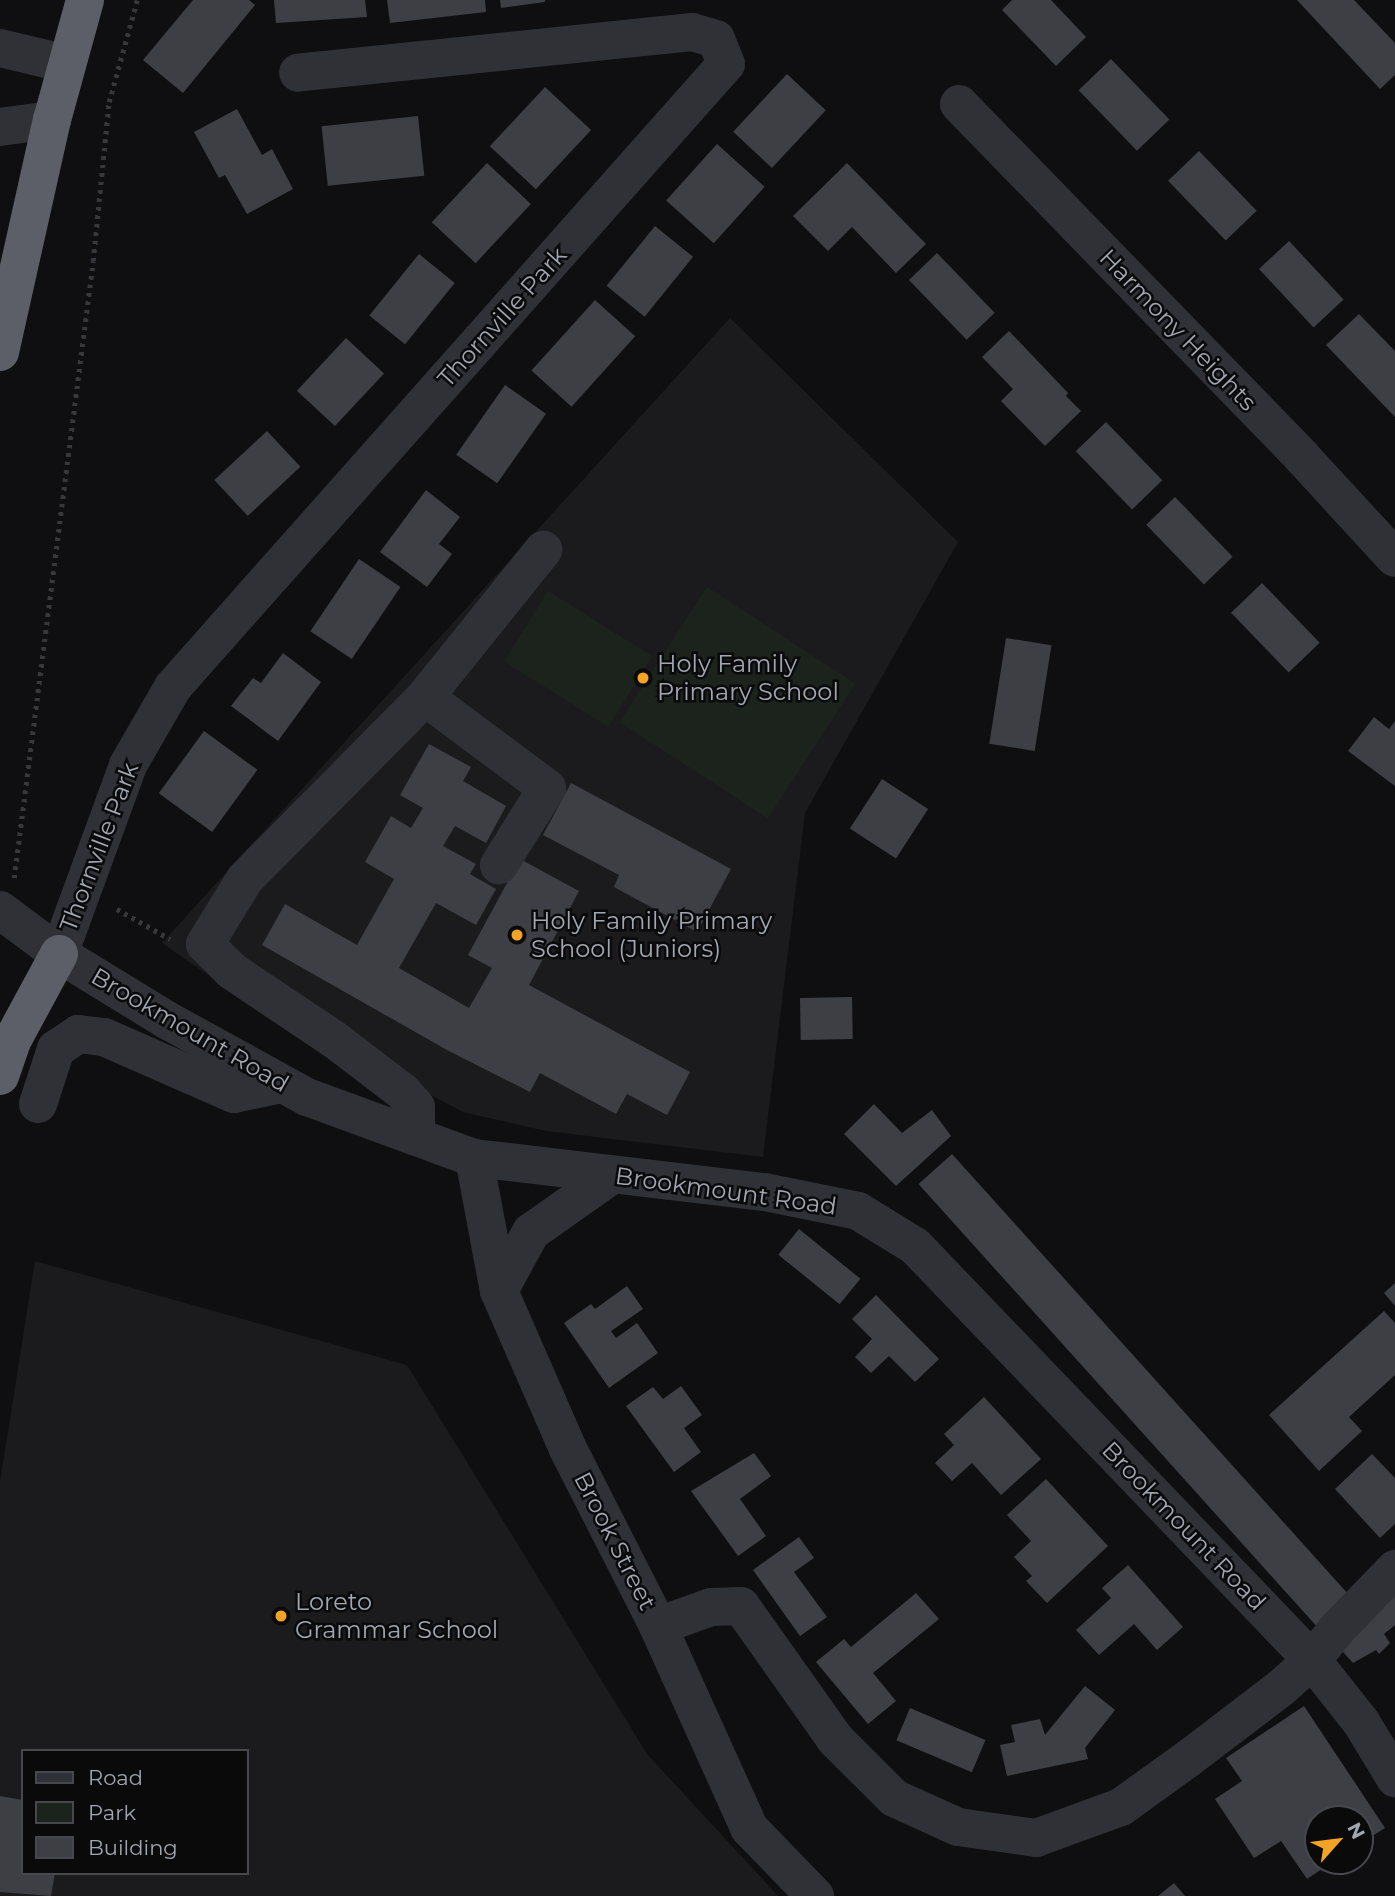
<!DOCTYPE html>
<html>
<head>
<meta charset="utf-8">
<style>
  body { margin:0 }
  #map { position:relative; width:1395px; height:1896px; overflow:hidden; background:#0f0f11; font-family:Montserrat,sans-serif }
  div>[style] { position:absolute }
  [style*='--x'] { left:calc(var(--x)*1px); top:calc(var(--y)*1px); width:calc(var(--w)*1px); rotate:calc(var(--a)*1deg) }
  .built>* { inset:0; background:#1b1b1e }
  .green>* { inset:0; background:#1c231c; transform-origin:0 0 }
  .building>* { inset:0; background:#3e3f44; transform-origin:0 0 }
  .path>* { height:4.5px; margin-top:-2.25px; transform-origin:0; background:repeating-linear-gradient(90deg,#36383d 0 3.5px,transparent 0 8.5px) }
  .minor>* { height:38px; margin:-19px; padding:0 19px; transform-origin:19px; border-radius:19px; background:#303136 }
  .highway>* { height:38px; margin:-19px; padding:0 19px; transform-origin:19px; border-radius:19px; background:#5c5f67 }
  .dots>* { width:19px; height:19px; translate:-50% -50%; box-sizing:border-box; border:4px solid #0a0a0b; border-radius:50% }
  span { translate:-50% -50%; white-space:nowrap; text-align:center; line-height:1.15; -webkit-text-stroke:5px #0a0a0b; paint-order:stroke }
  .street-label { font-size:24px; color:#a0a6b2 }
  .poi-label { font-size:24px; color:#a0a6b2 }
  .left { translate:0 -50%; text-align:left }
  .legend { position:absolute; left:21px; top:1749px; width:228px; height:126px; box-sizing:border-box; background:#0a0a0b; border:2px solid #46484e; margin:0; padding:9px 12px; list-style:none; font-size:21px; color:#a0a6b2 }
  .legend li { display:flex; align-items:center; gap:14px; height:35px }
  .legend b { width:35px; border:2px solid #46484e }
  .north { position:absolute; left:1304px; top:1805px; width:70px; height:70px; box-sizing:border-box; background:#0a0a0b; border:2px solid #46484e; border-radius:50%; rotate:62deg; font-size:19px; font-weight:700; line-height:28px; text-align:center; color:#a0a6b2 }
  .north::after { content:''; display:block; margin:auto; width:24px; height:32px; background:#f4a424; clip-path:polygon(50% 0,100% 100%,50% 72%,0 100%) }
</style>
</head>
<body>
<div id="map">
  <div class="built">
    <i style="clip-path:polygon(730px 318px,958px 542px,805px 813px,763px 1157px,546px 1131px,463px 1112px,403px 1080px,383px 1097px,162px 943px)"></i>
    <i style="clip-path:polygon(evenodd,35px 1261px,407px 1365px,647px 1754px,778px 1896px,0 1896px,0 1482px,35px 1261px,23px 1751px,247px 1751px,247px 1873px,23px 1873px,23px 1751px)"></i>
  </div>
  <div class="green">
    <i style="left:707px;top:587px;width:177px;height:161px;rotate:33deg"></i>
    <i style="left:548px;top:591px;width:123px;height:83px;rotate:32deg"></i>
  </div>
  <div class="building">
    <i style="clip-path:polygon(193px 0,249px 0,255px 5px,183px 93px,143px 60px)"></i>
    <i style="clip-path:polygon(274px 0,365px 0,367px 17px,276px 23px)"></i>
    <i style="clip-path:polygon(387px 0,485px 0,486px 12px,390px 23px)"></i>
    <i style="clip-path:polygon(500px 0,545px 0,545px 2px,501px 8px)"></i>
    <i style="clip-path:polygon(1012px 0,1051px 0,1086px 37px,1056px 66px,1002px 10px)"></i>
    <i style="clip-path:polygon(1297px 0,1354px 0,1395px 43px,1395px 75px,1380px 89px)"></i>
    <i style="left:1111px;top:59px;width:84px;height:45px;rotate:46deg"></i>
    <i style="left:787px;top:74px;width:53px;height:79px;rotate:43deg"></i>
    <i style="left:545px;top:87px;width:63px;height:81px;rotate:43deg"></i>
    <i style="clip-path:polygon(237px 109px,262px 155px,272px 149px,293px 189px,247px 214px,225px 175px,219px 178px,194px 132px)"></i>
    <i style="left:418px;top:116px;width:60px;height:97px;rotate:84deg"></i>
    <i style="left:717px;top:144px;width:64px;height:76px;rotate:42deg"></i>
    <i style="left:1199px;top:151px;width:83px;height:43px;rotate:46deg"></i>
    <i style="left:487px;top:163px;width:60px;height:81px;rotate:43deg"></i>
    <i style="clip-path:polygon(847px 163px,926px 244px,896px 273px,852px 227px,828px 251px,793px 216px)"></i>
    <i style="left:655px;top:226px;width:49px;height:77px;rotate:39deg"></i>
    <i style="left:1289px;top:241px;width:80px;height:41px;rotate:47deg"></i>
    <i style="left:937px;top:253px;width:83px;height:39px;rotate:46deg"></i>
    <i style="left:419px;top:254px;width:46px;height:79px;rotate:39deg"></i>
    <i style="left:595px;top:300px;width:54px;height:95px;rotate:42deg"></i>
    <i style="clip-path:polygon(1359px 314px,1395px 351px,1395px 417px,1326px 345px)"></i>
    <i style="clip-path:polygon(1009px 331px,1068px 393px,1066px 396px,1081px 411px,1045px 446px,1001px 401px,1013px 389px,982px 357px)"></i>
    <i style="left:346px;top:338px;width:52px;height:72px;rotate:43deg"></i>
    <i style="left:505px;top:385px;width:50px;height:85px;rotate:35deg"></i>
    <i style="left:1106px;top:422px;width:81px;height:42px;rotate:46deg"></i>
    <i style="left:267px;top:431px;width:49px;height:72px;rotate:47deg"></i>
    <i style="clip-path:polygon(426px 490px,460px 517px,439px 544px,452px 554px,427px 587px,380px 552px)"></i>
    <i style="left:1175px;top:497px;width:83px;height:40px;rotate:46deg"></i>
    <i style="left:359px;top:559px;width:50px;height:87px;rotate:34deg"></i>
    <i style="left:1262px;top:583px;width:83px;height:43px;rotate:46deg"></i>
    <i style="left:1006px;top:638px;width:46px;height:107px;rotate:9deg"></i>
    <i style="clip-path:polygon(283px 653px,321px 682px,278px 741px,231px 706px,253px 678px,261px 683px)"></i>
    <i style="clip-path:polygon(1374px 717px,1389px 729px,1395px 721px,1395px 786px,1348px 751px)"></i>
    <i style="left:204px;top:731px;width:66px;height:77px;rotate:36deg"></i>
    <i style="clip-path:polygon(429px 744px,471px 767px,463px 781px,506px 806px,486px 843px,455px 826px,443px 846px,476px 864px,470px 874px,496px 889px,476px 925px,436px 903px,399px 968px,469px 1008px,492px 968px,468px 955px,520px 859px,579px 891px,529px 985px,690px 1072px,667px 1115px,627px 1094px,616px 1114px,540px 1073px,530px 1092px,447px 1050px,262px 945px,285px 904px,357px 945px,394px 879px,365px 862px,391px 816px,411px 828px,423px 808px,400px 795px)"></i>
    <i style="left:882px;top:779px;width:55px;height:59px;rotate:33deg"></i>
    <i style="clip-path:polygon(571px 783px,731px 869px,697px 932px,614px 887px,619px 875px,543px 835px)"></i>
    <i style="left:852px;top:997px;width:42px;height:52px;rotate:89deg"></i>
    <i style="clip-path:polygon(874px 1104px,902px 1133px,932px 1110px,951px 1136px,896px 1186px,844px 1134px)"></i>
    <i style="left:952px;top:1154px;width:601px;height:45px;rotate:48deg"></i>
    <i style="left:799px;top:1229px;width:79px;height:33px;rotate:39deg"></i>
    <i style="clip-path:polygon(1395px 1283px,1395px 1306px,1384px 1293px)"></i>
    <i style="clip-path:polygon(627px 1286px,643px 1309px,611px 1331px,616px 1338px,637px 1323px,658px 1353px,609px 1388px,564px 1323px,591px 1304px,595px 1309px)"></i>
    <i style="clip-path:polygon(876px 1295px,939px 1359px,915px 1382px,889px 1356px,871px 1373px,855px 1357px,872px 1339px,852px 1319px)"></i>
    <i style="clip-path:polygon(1384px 1311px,1395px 1323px,1395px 1375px,1349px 1417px,1362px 1431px,1319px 1471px,1269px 1415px)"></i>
    <i style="clip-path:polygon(681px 1386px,702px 1415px,684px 1428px,701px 1452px,674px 1472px,626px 1406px,653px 1387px,663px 1399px)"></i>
    <i style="clip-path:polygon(984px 1397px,1041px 1459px,1001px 1495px,972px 1463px,952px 1481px,935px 1463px,954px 1445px,944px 1434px)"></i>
    <i style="clip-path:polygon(754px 1453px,771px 1476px,740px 1499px,766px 1536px,738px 1556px,691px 1491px)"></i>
    <i style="clip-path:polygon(1372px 1454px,1395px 1478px,1395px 1524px,1380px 1538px,1335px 1489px)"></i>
    <i style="clip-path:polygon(1046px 1479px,1108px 1546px,1047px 1603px,1026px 1581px,1032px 1576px,1014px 1557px,1031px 1541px,1007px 1515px)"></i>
    <i style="clip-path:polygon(799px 1537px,814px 1558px,794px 1572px,827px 1617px,800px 1636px,753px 1570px)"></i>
    <i style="clip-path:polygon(1128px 1565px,1183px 1627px,1157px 1650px,1134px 1624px,1099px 1655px,1076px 1630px,1111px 1598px,1102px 1588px)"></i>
    <i style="clip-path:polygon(1395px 1590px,1395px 1625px,1384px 1634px,1390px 1643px,1379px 1654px,1376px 1650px,1353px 1663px,1335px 1643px)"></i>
    <i style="clip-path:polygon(916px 1593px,939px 1619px,873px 1673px,896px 1701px,868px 1724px,816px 1662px,844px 1639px,851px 1647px)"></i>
    <i style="clip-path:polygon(1085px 1686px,1115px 1710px,1085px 1748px,1088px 1759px,1007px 1776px,1000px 1745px,1015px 1742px,1011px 1725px,1040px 1719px,1045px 1735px)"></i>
    <i style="clip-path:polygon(1304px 1706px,1385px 1828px,1360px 1844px,1360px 1819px,1318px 1819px,1318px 1861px,1334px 1861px,1307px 1879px,1281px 1841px,1254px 1858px,1215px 1799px,1242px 1781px,1226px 1758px)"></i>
    <i style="left:910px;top:1708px;width:82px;height:35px;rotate:23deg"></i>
    <i style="clip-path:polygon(0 1796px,23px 1800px,23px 1873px,55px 1873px,51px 1896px,0 1892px)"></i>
    <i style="clip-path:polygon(1174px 1883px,1185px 1896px,1158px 1896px)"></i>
  </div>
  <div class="path">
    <i style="--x:14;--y:878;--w:622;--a:-82.7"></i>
    <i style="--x:93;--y:261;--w:160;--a:-84.3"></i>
    <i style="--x:109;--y:102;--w:106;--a:-74.6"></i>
    <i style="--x:117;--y:909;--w:61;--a:29.5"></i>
  </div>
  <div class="minor">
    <i style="--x:0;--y:48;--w:69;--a:13.4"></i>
    <i style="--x:959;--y:104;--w:492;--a:45.8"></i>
    <i style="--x:1302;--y:457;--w:137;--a:47.4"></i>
    <i style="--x:0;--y:127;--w:52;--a:-7.7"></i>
    <i style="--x:425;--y:697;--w:152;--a:36.7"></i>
    <i style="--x:547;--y:788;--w:91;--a:121.9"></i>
    <i style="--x:0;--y:910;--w:74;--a:36.7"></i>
    <i style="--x:59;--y:954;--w:124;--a:31.5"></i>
    <i style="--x:165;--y:1019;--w:162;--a:28.8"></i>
    <i style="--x:307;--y:1097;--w:178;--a:20.1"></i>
    <i style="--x:474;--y:1158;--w:293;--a:6.7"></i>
    <i style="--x:765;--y:1192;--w:95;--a:11.5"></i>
    <i style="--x:858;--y:1211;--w:67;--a:31.6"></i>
    <i style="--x:915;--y:1246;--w:574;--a:46.2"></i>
    <i style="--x:1312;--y:1660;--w:79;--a:51.7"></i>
    <i style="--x:1361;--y:1722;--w:66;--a:58.7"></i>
    <i style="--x:59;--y:954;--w:201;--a:-69.9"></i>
    <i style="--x:128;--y:765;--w:90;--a:-60"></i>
    <i style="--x:173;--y:687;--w:833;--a:-48.41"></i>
    <i style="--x:726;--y:64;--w:27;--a:-112"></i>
    <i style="--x:716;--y:39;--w:25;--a:-164"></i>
    <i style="--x:692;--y:32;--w:396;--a:174.1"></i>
    <i style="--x:38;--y:1104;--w:58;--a:-71.9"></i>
    <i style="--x:56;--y:1049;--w:27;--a:-34"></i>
    <i style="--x:78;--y:1034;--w:26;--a:7"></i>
    <i style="--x:104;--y:1037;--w:142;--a:23.7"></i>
    <i style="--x:234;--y:1094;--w:49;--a:-11.8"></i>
    <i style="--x:416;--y:1137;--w:30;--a:-90"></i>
    <i style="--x:416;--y:1107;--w:20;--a:-131"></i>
    <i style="--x:403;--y:1092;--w:86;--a:-142.6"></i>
    <i style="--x:335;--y:1040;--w:124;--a:-146.2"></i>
    <i style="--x:232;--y:971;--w:38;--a:-135"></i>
    <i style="--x:205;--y:944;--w:76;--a:-58.4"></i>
    <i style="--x:245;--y:879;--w:256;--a:-45.3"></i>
    <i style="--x:425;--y:697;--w:189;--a:-51.2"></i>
    <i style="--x:474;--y:1158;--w:135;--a:79.4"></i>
    <i style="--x:499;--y:1291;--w:172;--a:66.4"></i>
    <i style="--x:568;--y:1449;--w:199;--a:63"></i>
    <i style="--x:658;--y:1626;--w:222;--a:65.7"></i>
    <i style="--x:749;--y:1828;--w:95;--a:45.9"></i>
    <i style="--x:499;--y:1291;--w:67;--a:-61.5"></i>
    <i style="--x:531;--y:1232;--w:99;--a:-35.1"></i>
    <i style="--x:658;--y:1626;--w:56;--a:-19.7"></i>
    <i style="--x:711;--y:1607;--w:30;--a:-2"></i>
    <i style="--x:741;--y:1606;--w:163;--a:54.7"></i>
    <i style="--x:835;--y:1739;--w:83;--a:45"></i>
    <i style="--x:894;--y:1798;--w:70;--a:24.4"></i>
    <i style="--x:958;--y:1827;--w:79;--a:8"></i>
    <i style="--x:1036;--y:1838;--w:90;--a:-20"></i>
    <i style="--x:1121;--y:1807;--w:84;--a:-35.8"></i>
    <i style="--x:1189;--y:1758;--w:116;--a:-37.3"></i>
    <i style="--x:1281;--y:1688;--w:42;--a:-42.1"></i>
    <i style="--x:1312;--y:1660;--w:38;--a:-51"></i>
    <i style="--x:1336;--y:1630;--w:85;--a:-46"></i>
  </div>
  <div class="highway">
    <i style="--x:0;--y:352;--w:238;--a:-77.4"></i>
    <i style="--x:52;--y:120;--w:124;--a:-74.6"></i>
    <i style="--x:0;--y:1076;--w:37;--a:-71"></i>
    <i style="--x:12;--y:1041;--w:99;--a:-61.6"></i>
  </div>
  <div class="dots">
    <i style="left:643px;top:678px;background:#f4a424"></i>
    <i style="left:517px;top:935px;background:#f4a424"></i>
    <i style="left:281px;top:1616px;background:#f4a424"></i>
  </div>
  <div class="street-label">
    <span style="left:502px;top:317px;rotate:-48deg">Thornville Park</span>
    <span style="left:1178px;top:330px;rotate:46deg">Harmony Heights</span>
    <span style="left:99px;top:847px;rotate:-69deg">Thornville Park</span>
    <span style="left:190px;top:1030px;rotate:30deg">Brookmount Road</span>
    <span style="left:726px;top:1191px;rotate:8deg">Brookmount Road</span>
    <span style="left:1184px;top:1526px;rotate:46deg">Brookmount Road</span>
    <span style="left:615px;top:1541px;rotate:63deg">Brook Street</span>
  </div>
  <div class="poi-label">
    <span class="left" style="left:657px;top:678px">Holy Family<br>Primary School</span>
    <span class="left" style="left:531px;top:935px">Holy Family Primary<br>School (Juniors)</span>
    <span class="left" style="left:295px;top:1616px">Loreto<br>Grammar School</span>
  </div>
  <ul class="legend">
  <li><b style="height:9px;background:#303136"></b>Road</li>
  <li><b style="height:19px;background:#1c231c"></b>Park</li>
  <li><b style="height:19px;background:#3e3f44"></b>Building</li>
  </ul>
  <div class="north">N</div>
</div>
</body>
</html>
